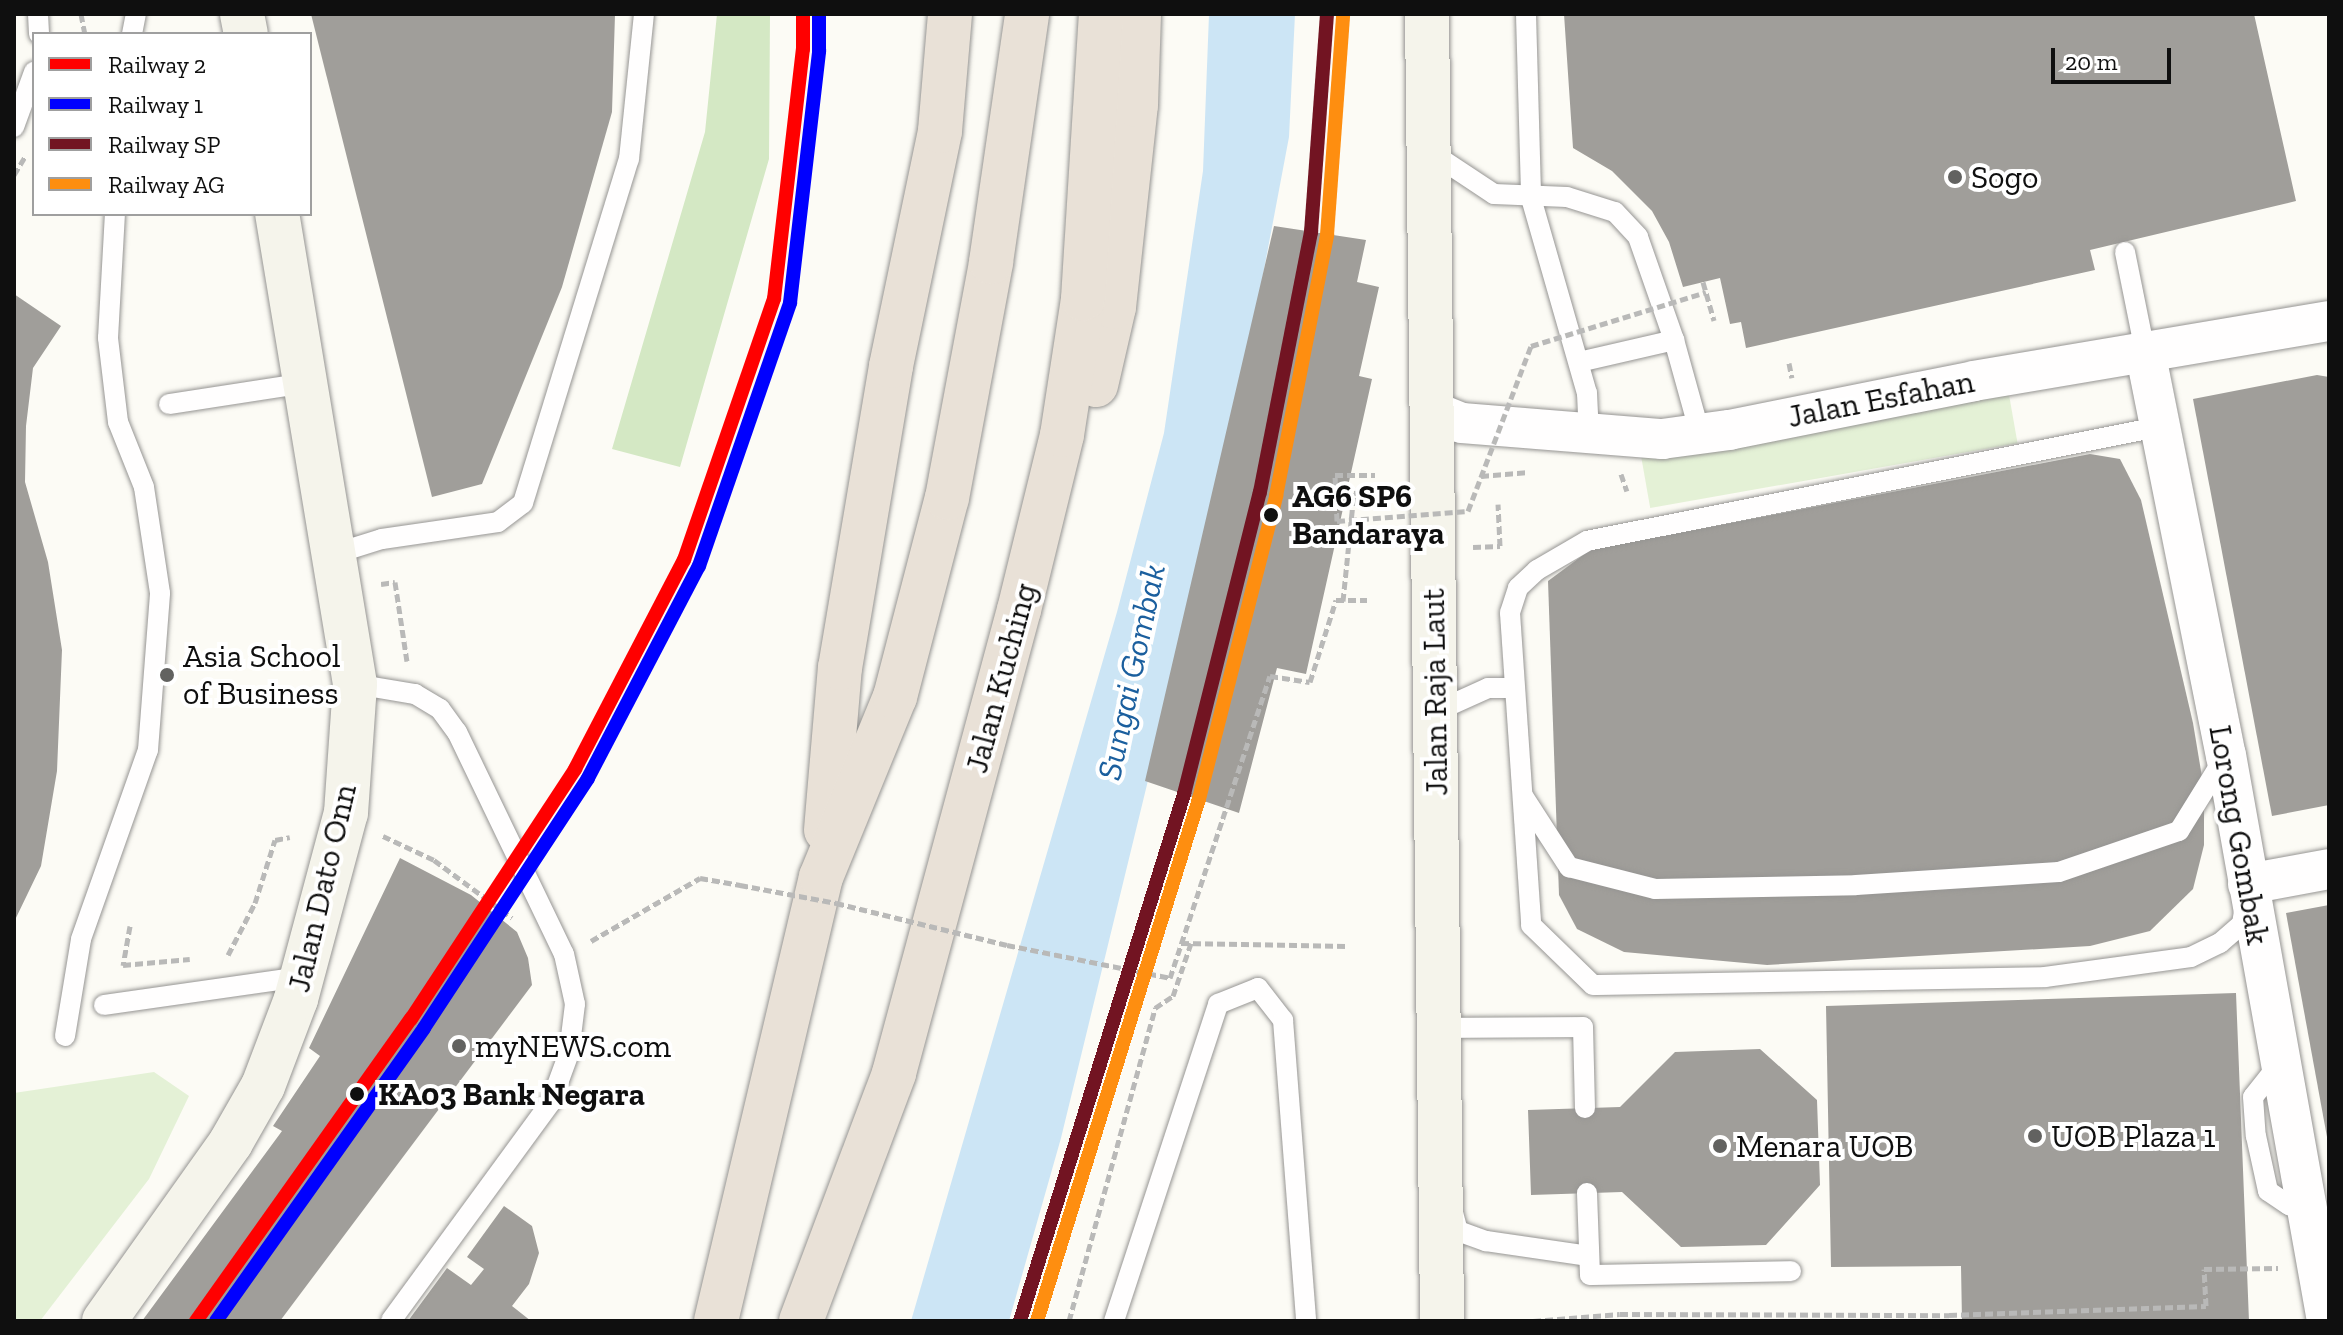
<!DOCTYPE html>
<html>
<head>
<meta charset="utf-8">
<style>
  body { margin:0 }
  #map { position:relative; width:2343px; height:1335px; overflow:hidden; background:#fcfbf5; font-family:"Zilla Slab",serif }
  div>[style] { position:absolute }
  [style*='--x'] { left:calc(var(--x)*1px); top:calc(var(--y)*1px); width:calc(var(--w)*1px); rotate:calc(var(--a)*1deg) }
  .green>* { inset:0; background:#e4f1d6; transform-origin:0 0 }
  .forest>* { inset:0; background:#d4e8c4 }
  .water>* { inset:0; background:#cce5f5 }
  .building>* { inset:0; background:#a09e9a }
  .path>* { height:5px; margin-top:-2.5px; transform-origin:0; background:repeating-linear-gradient(90deg,#b9b9b8 0 8px,transparent 0 12px) }
  .roads { filter:drop-shadow(0 0 2px #969593) drop-shadow(0 0 2px #969593) }
  .lane>* { height:20px; margin:-10px; padding:0 10px; transform-origin:10px; border-radius:10px; background:#fffefe }
  .street>* { height:40px; margin:-20px; padding:0 20px; transform-origin:20px; border-radius:20px; background:#fffefe }
  .secondary>* { height:44px; margin:-22px; padding:0 22px; transform-origin:22px; border-radius:22px; background:#f5f4eb }
  .highway>* { height:44px; margin:-22px; padding:0 22px; transform-origin:22px; border-radius:22px; background:#e9e1d7 }
  .path-bridge>* { height:5px; margin-top:-2.5px; transform-origin:0; background:repeating-linear-gradient(90deg,#b9b9b8 0 8px,transparent 0 12px) }
  .rail-1>* { height:14px; margin:-7px; padding:0 7px; transform-origin:7px; border-radius:7px; background:#f00 }
  .rail-2>* { height:14px; margin:-7px; padding:0 7px; transform-origin:7px; border-radius:7px; background:#00f }
  .rail-3>* { height:14px; margin:-7px; padding:0 7px; transform-origin:7px; border-radius:7px; background:#721422 }
  .rail-4>* { height:14px; margin:-7px; padding:0 7px; transform-origin:7px; border-radius:7px; background:#fe8e10 }
  .dots>* { width:22px; height:22px; translate:-50% -50%; box-sizing:border-box; border:4px solid #fff; border-radius:50% }
  span { translate:-50% -50%; white-space:nowrap; text-align:center; line-height:1.15; -webkit-text-stroke:8px #fff; paint-order:stroke }
  .poi-label { font-size:32px; color:#0f0f0f }
  .left { translate:0 -50%; text-align:left }
  .street-label { font-size:32px; color:#0f0f0f }
  .stop-label { font-size:32px; color:#0f0f0f; font-weight:700 }
  .water-label { font-size:34px; color:#1b5f9e; font-style:italic }
  .frame { position:absolute; inset:0; border:16px solid #0f0f0f; pointer-events:none }
  .legend { position:absolute; left:32px; top:32px; width:280px; height:184px; box-sizing:border-box; background:#fff; border:2px solid #9f9f9f; margin:0; padding:10px 14px; list-style:none; font-size:24px; color:#0f0f0f }
  .legend li { display:flex; align-items:center; gap:16px; height:40px }
  .legend b { width:40px; border:2px solid #9f9f9f }
  .scale { position:absolute; left:2051px; top:48px; width:120px; height:36px; box-sizing:border-box; border:4px solid #0f0f0f; border-top:0; padding-left:10px; font-size:24px; line-height:28px; white-space:nowrap; color:#0f0f0f; -webkit-text-stroke:6px #fff; paint-order:stroke }
</style>
</head>
<body>
<div id="map">
  <div class="green">
    <i style="left:2008px;top:389px;width:55px;height:373px;rotate:80deg"></i>
    <i style="clip-path:polygon(154px 1072px,189px 1096px,149px 1179px,40px 1321px,14px 1321px,14px 1093px)"></i>
  </div>
  <div class="forest">
    <i style="clip-path:polygon(717px 14px,770px 14px,769px 159px,680px 467px,612px 449px,705px 132px)"></i>
  </div>
  <div class="water">
    <i style="clip-path:polygon(1209px 14px,1295px 14px,1289px 137px,1235px 423px,1061px 1138px,1009px 1321px,911px 1321px,1117px 612px,1164px 433px,1203px 171px)"></i>
  </div>
  <div class="building">
    <i style="clip-path:polygon(311px 14px,615px 14px,612px 112px,562px 287px,482px 484px,432px 497px)"></i>
    <i style="clip-path:polygon(1564px 14px,2254px 14px,2296px 201px,2090px 250px,2095px 270px,1746px 348px,1741px 322px,1730px 324px,1720px 278px,1683px 287px,1669px 242px,1652px 211px,1612px 171px,1573px 148px)"></i>
    <i style="clip-path:polygon(1274px 226px,1366px 240px,1357px 282px,1379px 287px,1359px 376px,1372px 379px,1306px 674px,1277px 668px,1239px 813px,1145px 781px)"></i>
    <i style="clip-path:polygon(14px 294px,61px 326px,33px 368px,26px 426px,25px 482px,48px 562px,62px 650px,57px 771px,41px 866px,14px 922px)"></i>
    <i style="clip-path:polygon(2317px 375px,2329px 377px,2329px 805px,2272px 816px,2193px 399px)"></i>
    <i style="clip-path:polygon(2090px 454px,2120px 459px,2141px 500px,2193px 723px,2204px 789px,2204px 845px,2193px 889px,2150px 931px,2090px 946px,1767px 965px,1624px 952px,1577px 929px,1559px 895px,1548px 581px,1590px 550px)"></i>
    <i style="clip-path:polygon(400px 858px,471px 895px,517px 932px,528px 958px,532px 985px,280px 1321px,142px 1321px,282px 1131px,273px 1126px,320px 1056px,309px 1048px)"></i>
    <i style="clip-path:polygon(2329px 905px,2329px 1137px,2327px 1137px,2286px 913px)"></i>
    <i style="clip-path:polygon(2236px 993px,2249px 1321px,1962px 1321px,1961px 1266px,1831px 1267px,1826px 1006px)"></i>
    <i style="clip-path:polygon(1760px 1049px,1817px 1100px,1820px 1185px,1766px 1245px,1681px 1247px,1622px 1192px,1531px 1195px,1528px 1110px,1620px 1107px,1675px 1052px)"></i>
    <i style="clip-path:polygon(504px 1206px,532px 1226px,539px 1253px,529px 1284px,512px 1306px,531px 1321px,408px 1321px,447px 1268px,471px 1285px,484px 1269px,467px 1257px)"></i>
  </div>
  <div class="path">
    <i style="--x:81;--y:14;--w:20;--a:79"></i>
    <i style="--x:14;--y:175;--w:23;--a:-59"></i>
    <i style="--x:1703;--y:282;--w:40;--a:74"></i>
    <i style="--x:1789;--y:363;--w:15;--a:79"></i>
    <i style="--x:1621;--y:474;--w:18;--a:71"></i>
    <i style="--x:1481;--y:476;--w:47;--a:-4.9"></i>
    <i style="--x:1337;--y:521;--w:46;--a:-92.5"></i>
    <i style="--x:1335;--y:475;--w:40;--a:0"></i>
    <i style="--x:1473;--y:547;--w:27;--a:-2"></i>
    <i style="--x:1500;--y:546;--w:42;--a:-92.7"></i>
    <i style="--x:381;--y:584;--w:14;--a:-8"></i>
    <i style="--x:395;--y:582;--w:80;--a:81.4"></i>
    <i style="--x:1343;--y:601;--w:109;--a:-84.2"></i>
    <i style="--x:1354;--y:493;--w:19;--a:-6"></i>
    <i style="--x:383;--y:836;--w:56;--a:25.2"></i>
    <i style="--x:434;--y:860;--w:97;--a:36.6"></i>
    <i style="--x:130;--y:926;--w:40;--a:100"></i>
    <i style="--x:123;--y:965;--w:67;--a:-5.1"></i>
    <i style="--x:591;--y:941;--w:126;--a:-30"></i>
    <i style="--x:700;--y:878;--w:41;--a:9.9"></i>
    <i style="--x:1181;--y:943;--w:165;--a:1"></i>
    <i style="--x:1007;--y:945;--w:166;--a:11.4"></i>
    <i style="--x:1170;--y:978;--w:318;--a:-71.7"></i>
    <i style="--x:1270;--y:676;--w:40;--a:8.5"></i>
    <i style="--x:1310;--y:682;--w:86;--a:-72.4"></i>
    <i style="--x:1336;--y:600;--w:31;--a:0"></i>
    <i style="--x:228;--y:955;--w:59;--a:-62.6"></i>
    <i style="--x:255;--y:903;--w:66;--a:-72.4"></i>
    <i style="--x:275;--y:840;--w:15;--a:-11"></i>
    <i style="--x:1069;--y:1321;--w:325;--a:-74.6"></i>
    <i style="--x:1155;--y:1008;--w:22;--a:-34"></i>
    <i style="--x:1173;--y:996;--w:56;--a:-71.2"></i>
    <i style="--x:1533;--y:1321;--w:87;--a:-4.6"></i>
    <i style="--x:1620;--y:1314;--w:329;--a:0.2"></i>
    <i style="--x:1949;--y:1315;--w:257;--a:-2"></i>
    <i style="--x:2206;--y:1306;--w:37;--a:-93"></i>
    <i style="--x:2204;--y:1269;--w:74;--a:-0.8"></i>
  </div>
  <div class="roads">
    <div class="lane">
      <i style="--x:38;--y:14;--w:20;--a:87"></i>
      <i style="--x:1526;--y:14;--w:184;--a:88.4"></i>
      <i style="--x:1531;--y:198;--w:203;--a:74"></i>
      <i style="--x:1587;--y:393;--w:42;--a:87.3"></i>
      <i style="--x:132;--y:34;--w:20;--a:-79"></i>
      <i style="--x:14;--y:127;--w:59;--a:-70"></i>
      <i style="--x:1429;--y:151;--w:78;--a:33.5"></i>
      <i style="--x:1494;--y:194;--w:73;--a:2.4"></i>
      <i style="--x:1567;--y:197;--w:50;--a:17.4"></i>
      <i style="--x:1615;--y:212;--w:34;--a:47"></i>
      <i style="--x:1638;--y:237;--w:109;--a:70.7"></i>
      <i style="--x:1674;--y:340;--w:98;--a:74.5"></i>
      <i style="--x:2125;--y:252;--w:101;--a:78.6"></i>
      <i style="--x:1579;--y:362;--w:98;--a:-13"></i>
      <i style="--x:169;--y:404;--w:139;--a:-8.7"></i>
      <i style="--x:2158;--y:427;--w:582;--a:168.71"></i>
      <i style="--x:1587;--y:541;--w:58;--a:149.9"></i>
      <i style="--x:1537;--y:570;--w:26;--a:137"></i>
      <i style="--x:1518;--y:588;--w:26;--a:108"></i>
      <i style="--x:1510;--y:613;--w:313;--a:86.1"></i>
      <i style="--x:1531;--y:925;--w:86;--a:44.1"></i>
      <i style="--x:1593;--y:985;--w:452;--a:-1"></i>
      <i style="--x:2045;--y:977;--w:147;--a:-7.8"></i>
      <i style="--x:2191;--y:957;--w:32;--a:-26"></i>
      <i style="--x:2220;--y:943;--w:29;--a:-41"></i>
      <i style="--x:2242;--y:924;--w:20;--a:-81"></i>
      <i style="--x:334;--y:554;--w:50;--a:-17.4"></i>
      <i style="--x:382;--y:539;--w:117;--a:-8.3"></i>
      <i style="--x:498;--y:522;--w:31;--a:-37"></i>
      <i style="--x:523;--y:503;--w:360;--a:-72.9"></i>
      <i style="--x:629;--y:159;--w:146;--a:-84.1"></i>
      <i style="--x:355;--y:684;--w:61;--a:9.5"></i>
      <i style="--x:415;--y:694;--w:29;--a:31"></i>
      <i style="--x:440;--y:709;--w:29;--a:54"></i>
      <i style="--x:457;--y:732;--w:246;--a:64.3"></i>
      <i style="--x:564;--y:954;--w:51;--a:77.6"></i>
      <i style="--x:575;--y:1004;--w:49;--a:97"></i>
      <i style="--x:569;--y:1053;--w:52;--a:110.2"></i>
      <i style="--x:551;--y:1102;--w:271;--a:126.2"></i>
      <i style="--x:1435;--y:712;--w:58;--a:-24.4"></i>
      <i style="--x:1488;--y:688;--w:25;--a:0"></i>
      <i style="--x:1523;--y:796;--w:85;--a:57.1"></i>
      <i style="--x:1569;--y:867;--w:89;--a:14.3"></i>
      <i style="--x:1655;--y:889;--w:201;--a:-1.1"></i>
      <i style="--x:1856;--y:885;--w:203;--a:-3.7"></i>
      <i style="--x:2059;--y:872;--w:127;--a:-18.9"></i>
      <i style="--x:2179;--y:831;--w:84;--a:-58.2"></i>
      <i style="--x:104;--y:1005;--w:198;--a:-8.1"></i>
      <i style="--x:1439;--y:1028;--w:144;--a:-0.4"></i>
      <i style="--x:1583;--y:1027;--w:81;--a:88.6"></i>
      <i style="--x:65;--y:1036;--w:98;--a:-80.6"></i>
      <i style="--x:81;--y:939;--w:201;--a:-70.5"></i>
      <i style="--x:148;--y:750;--w:157;--a:-85.6"></i>
      <i style="--x:160;--y:593;--w:107;--a:-98.6"></i>
      <i style="--x:144;--y:487;--w:70;--a:-111.8"></i>
      <i style="--x:118;--y:422;--w:85;--a:-96.8"></i>
      <i style="--x:108;--y:338;--w:124;--a:-86.8"></i>
      <i style="--x:2280;--y:1063;--w:43;--a:128.5"></i>
      <i style="--x:2253;--y:1097;--w:39;--a:86"></i>
      <i style="--x:2256;--y:1136;--w:56;--a:77.7"></i>
      <i style="--x:2268;--y:1191;--w:25;--a:34"></i>
      <i style="--x:2289;--y:1205;--w:20;--a:20"></i>
      <i style="--x:1587;--y:1193;--w:82;--a:87.9"></i>
      <i style="--x:1590;--y:1275;--w:201;--a:-1.1"></i>
      <i style="--x:1452;--y:1209;--w:23;--a:75"></i>
      <i style="--x:1458;--y:1231;--w:30;--a:20"></i>
      <i style="--x:1486;--y:1241;--w:104;--a:8.3"></i>
      <i style="--x:1114;--y:1321;--w:334;--a:-71.8"></i>
      <i style="--x:1218;--y:1004;--w:43;--a:-21.8"></i>
      <i style="--x:1258;--y:988;--w:41;--a:52"></i>
      <i style="--x:1283;--y:1020;--w:302;--a:85.6"></i>
    </div>
    <div class="street">
      <i style="--x:2145;--y:351;--w:412;--a:78.7"></i>
      <i style="--x:2226;--y:755;--w:575;--a:79.88"></i>
      <i style="--x:1432;--y:411;--w:32;--a:22"></i>
      <i style="--x:1462;--y:423;--w:201;--a:4.6"></i>
      <i style="--x:1662;--y:439;--w:68;--a:-7.7"></i>
      <i style="--x:1729;--y:430;--w:250;--a:-11.3"></i>
      <i style="--x:1974;--y:381;--w:360;--a:-9.6"></i>
      <i style="--x:2248;--y:884;--w:82;--a:-10.5"></i>
    </div>
    <div class="secondary">
      <i style="--x:242;--y:14;--w:20;--a:79"></i>
      <i style="--x:1427;--y:14;--w:1307;--a:89.34"></i>
      <i style="--x:104;--y:1321;--w:219;--a:-54.6"></i>
      <i style="--x:231;--y:1142;--w:64;--a:-60.3"></i>
      <i style="--x:263;--y:1086;--w:93;--a:-69.2"></i>
      <i style="--x:296;--y:999;--w:193;--a:-75"></i>
      <i style="--x:346;--y:813;--w:129;--a:-86"></i>
      <i style="--x:355;--y:684;--w:476;--a:-99.4"></i>
    </div>
    <div class="highway">
      <i style="--x:1096;--y:385;--w:80;--a:-77"></i>
      <i style="--x:1114;--y:307;--w:203;--a:-83.8"></i>
      <i style="--x:1136;--y:105;--w:91;--a:-88.1"></i>
      <i style="--x:826;--y:830;--w:163;--a:-85.1"></i>
      <i style="--x:840;--y:668;--w:306;--a:-80.4"></i>
      <i style="--x:891;--y:366;--w:240;--a:-78.2"></i>
      <i style="--x:940;--y:131;--w:117;--a:-85.1"></i>
      <i style="--x:716;--y:1321;--w:456;--a:-76.7"></i>
      <i style="--x:821;--y:877;--w:195;--a:-67.7"></i>
      <i style="--x:895;--y:697;--w:206;--a:-75.4"></i>
      <i style="--x:947;--y:498;--w:240;--a:-79.4"></i>
      <i style="--x:991;--y:262;--w:251;--a:-81.7"></i>
      <i style="--x:801;--y:1321;--w:265;--a:-69.4"></i>
      <i style="--x:894;--y:1073;--w:480;--a:-74.9"></i>
      <i style="--x:1019;--y:610;--w:180;--a:-76.2"></i>
      <i style="--x:1062;--y:435;--w:138;--a:-81.2"></i>
      <i style="--x:1083;--y:299;--w:286;--a:-86.4"></i>
    </div>
  </div>
  <div class="path-bridge">
    <i style="--x:1337;--y:521;--w:131;--a:-4.4"></i>
    <i style="--x:1468;--y:511;--w:177;--a:-69.1"></i>
    <i style="--x:1531;--y:346;--w:183;--a:-17.1"></i>
    <i style="--x:740;--y:885;--w:98;--a:10.6"></i>
    <i style="--x:836;--y:903;--w:176;--a:13.8"></i>
  </div>
  <div class="rail-1">
    <i style="--x:196;--y:1321;--w:371;--a:-54.6"></i>
    <i style="--x:411;--y:1019;--w:299;--a:-56.7"></i>
    <i style="--x:575;--y:769;--w:236;--a:-62.5"></i>
    <i style="--x:684;--y:560;--w:276;--a:-71"></i>
    <i style="--x:774;--y:299;--w:252;--a:-83.4"></i>
    <i style="--x:803;--y:49;--w:35;--a:-90"></i>
  </div>
  <div class="rail-2">
    <i style="--x:216;--y:1321;--w:359;--a:-54.6"></i>
    <i style="--x:424;--y:1028;--w:299;--a:-56.7"></i>
    <i style="--x:588;--y:778;--w:239;--a:-62.4"></i>
    <i style="--x:699;--y:566;--w:278;--a:-70.9"></i>
    <i style="--x:790;--y:303;--w:254;--a:-83.4"></i>
    <i style="--x:819;--y:51;--w:37;--a:-90"></i>
  </div>
  <div class="rail-3">
    <i style="--x:1020;--y:1321;--w:552;--a:-72.71"></i>
    <i style="--x:1184;--y:794;--w:311;--a:-75.9"></i>
    <i style="--x:1260;--y:492;--w:265;--a:-78.9"></i>
    <i style="--x:1311;--y:232;--w:219;--a:-85.8"></i>
  </div>
  <div class="rail-4">
    <i style="--x:1037;--y:1321;--w:547;--a:-72.76"></i>
    <i style="--x:1199;--y:799;--w:313;--a:-75.7"></i>
    <i style="--x:1276;--y:496;--w:266;--a:-78.9"></i>
    <i style="--x:1327;--y:235;--w:221;--a:-85.8"></i>
  </div>
  <div class="dots">
    <i style="left:1955px;top:177px;background:#626260"></i>
    <i style="left:1271px;top:515px;background:#0f0f0f"></i>
    <i style="left:167px;top:675px;background:#626260"></i>
    <i style="left:459px;top:1046px;background:#626260"></i>
    <i style="left:357px;top:1094px;background:#0f0f0f"></i>
    <i style="left:2035px;top:1136px;background:#626260"></i>
    <i style="left:1720px;top:1146px;background:#626260"></i>
  </div>
  <div class="poi-label">
    <span class="left" style="left:1971px;top:177px">Sogo</span>
    <span class="left" style="left:183px;top:675px">Asia School<br>of Business</span>
    <span class="left" style="left:475px;top:1046px">myNEWS.com</span>
    <span class="left" style="left:2051px;top:1136px">UOB Plaza 1</span>
    <span class="left" style="left:1736px;top:1146px">Menara UOB</span>
  </div>
  <div class="street-label">
    <span style="left:1881px;top:399px;rotate:-11deg">Jalan Esfahan</span>
    <span style="left:1001px;top:678px;rotate:-75deg">Jalan Kuching</span>
    <span style="left:1435px;top:692px;rotate:-91deg">Jalan Raja Laut</span>
    <span style="left:2239px;top:835px;rotate:80deg">Lorong Gombak</span>
    <span style="left:322px;top:888px;rotate:-77deg">Jalan Dato Onn</span>
  </div>
  <div class="stop-label">
    <span class="left" style="left:1292px;top:515px">AG6 SP6<br>Bandaraya</span>
    <span class="left" style="left:378px;top:1094px">KA03 Bank Negara</span>
  </div>
  <div class="water-label">
    <span style="left:1131px;top:672px;rotate:-78deg">Sungai Gombak</span>
  </div>
  <div class="frame"></div>
  <ul class="legend">
  <li><b style="height:10px;background:#f00"></b>Railway 2</li>
  <li><b style="height:10px;background:#00f"></b>Railway 1</li>
  <li><b style="height:10px;background:#721422"></b>Railway SP</li>
  <li><b style="height:10px;background:#fe8e10"></b>Railway AG</li>
  </ul>
  <div class="scale">20 m</div>
</div>
</body>
</html>
